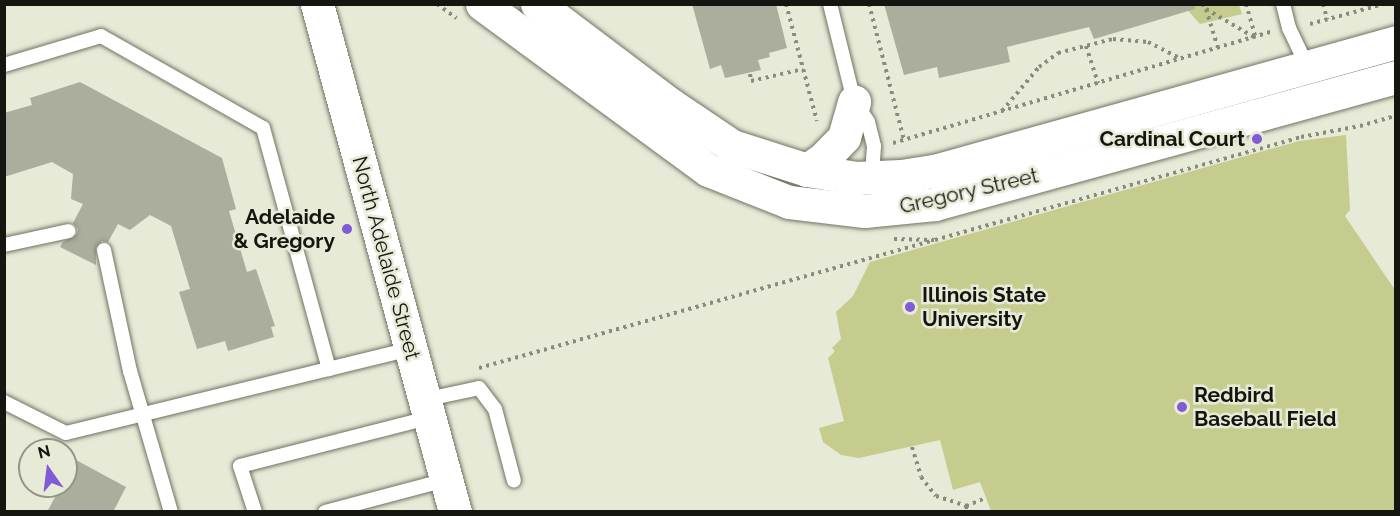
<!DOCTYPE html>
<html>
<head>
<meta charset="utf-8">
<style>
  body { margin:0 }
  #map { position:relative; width:1400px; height:516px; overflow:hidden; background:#e7ead7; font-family:Raleway,sans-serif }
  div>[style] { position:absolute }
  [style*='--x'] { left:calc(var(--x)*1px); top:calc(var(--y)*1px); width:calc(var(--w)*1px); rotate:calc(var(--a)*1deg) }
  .green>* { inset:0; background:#c5cc8e }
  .building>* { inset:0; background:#abae9c }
  .path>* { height:4px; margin-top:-2px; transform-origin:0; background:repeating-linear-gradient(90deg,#898b7d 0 3px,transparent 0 7.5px) }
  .roads { filter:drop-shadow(0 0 2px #717362) drop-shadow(0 0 2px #717362) }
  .lane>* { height:14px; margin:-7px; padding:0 7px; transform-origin:7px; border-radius:7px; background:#fff }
  .secondary>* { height:33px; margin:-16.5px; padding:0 16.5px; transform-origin:16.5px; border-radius:16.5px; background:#fff }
  .dots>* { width:16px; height:16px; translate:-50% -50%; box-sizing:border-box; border:3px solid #e7ead7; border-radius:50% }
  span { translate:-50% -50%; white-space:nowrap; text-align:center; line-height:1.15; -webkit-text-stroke:5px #e7ead7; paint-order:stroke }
  .poi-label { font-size:21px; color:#15160f; font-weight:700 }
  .right { translate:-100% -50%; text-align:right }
  .left { translate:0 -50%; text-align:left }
  .street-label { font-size:21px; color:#15160f }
  .frame { position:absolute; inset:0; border:6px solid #15160f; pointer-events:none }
  .north { position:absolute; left:18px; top:438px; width:60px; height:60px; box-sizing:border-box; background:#e7ead7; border:2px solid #939587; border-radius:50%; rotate:346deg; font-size:16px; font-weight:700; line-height:24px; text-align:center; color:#15160f }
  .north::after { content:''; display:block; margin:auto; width:21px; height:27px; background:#7f5bd5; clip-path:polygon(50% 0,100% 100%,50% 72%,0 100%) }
</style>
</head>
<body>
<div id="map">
  <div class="green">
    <i style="clip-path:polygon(1183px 5px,1239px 5px,1242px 14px,1200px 24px)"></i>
    <i style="clip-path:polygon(1346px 135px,1350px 210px,1345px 216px,1395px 290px,1395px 511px,991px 511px,980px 482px,953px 490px,940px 440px,859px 458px,841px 455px,823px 442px,819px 428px,844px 421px,828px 358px,835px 351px,832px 348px,841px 339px,836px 312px,853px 296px,870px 262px,1299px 141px)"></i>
  </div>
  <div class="building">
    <i style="clip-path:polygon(692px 4px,776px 4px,787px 48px,769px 53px,770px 57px,758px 60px,761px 70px,725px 78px,721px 65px,710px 69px)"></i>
    <i style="clip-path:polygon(884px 4px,1195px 4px,1195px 9px,1094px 39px,1089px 27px,1007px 47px,1010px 62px,939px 78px,937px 67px,904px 75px)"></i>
    <i style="clip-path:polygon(80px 82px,222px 158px,236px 209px,229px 211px,247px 272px,256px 269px,275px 326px,271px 327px,274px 337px,228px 351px,225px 341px,197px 349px,179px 292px,190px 289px,171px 226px,150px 215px,130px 230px,118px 224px,108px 242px,102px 241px,96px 247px,96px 265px,60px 247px,63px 242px,77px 234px,78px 229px,73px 223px,83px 204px,71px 199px,73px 174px,52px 162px,4px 177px,4px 113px,32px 105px,30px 98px)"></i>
    <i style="clip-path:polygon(76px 460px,126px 487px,113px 512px,47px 512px,61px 486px,66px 486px,66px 477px)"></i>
  </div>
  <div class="path">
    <i style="--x:437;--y:4;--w:24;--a:36"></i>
    <i style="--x:786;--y:4;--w:121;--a:75.2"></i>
    <i style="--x:869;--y:4;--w:140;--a:75.6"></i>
    <i style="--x:1202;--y:4;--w:6;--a:51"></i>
    <i style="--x:1246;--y:4;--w:33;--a:74"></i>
    <i style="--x:1323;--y:4;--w:16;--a:75"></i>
    <i style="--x:1310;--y:24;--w:77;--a:-15.1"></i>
    <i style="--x:1086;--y:46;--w:39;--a:72"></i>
    <i style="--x:1218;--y:48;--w:41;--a:-107.1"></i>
    <i style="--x:1206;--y:9;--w:56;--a:30.3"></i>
    <i style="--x:750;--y:74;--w:7;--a:82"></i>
    <i style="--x:751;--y:81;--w:53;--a:-13"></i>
    <i style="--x:1002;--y:111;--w:57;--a:-49.9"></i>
    <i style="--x:1039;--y:67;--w:24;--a:-36"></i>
    <i style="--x:1058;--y:53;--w:57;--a:-14.3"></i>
    <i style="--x:1113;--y:39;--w:35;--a:5"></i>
    <i style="--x:1148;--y:42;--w:36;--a:27"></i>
    <i style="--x:893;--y:143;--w:394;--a:-16.4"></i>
    <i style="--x:894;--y:239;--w:41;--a:1.4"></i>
    <i style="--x:935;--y:240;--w:380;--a:-15.7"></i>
    <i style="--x:1301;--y:137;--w:60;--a:-10.6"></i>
    <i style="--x:1360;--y:126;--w:37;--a:-16"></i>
    <i style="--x:479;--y:368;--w:470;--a:-15.7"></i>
    <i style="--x:912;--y:447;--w:31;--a:73"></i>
    <i style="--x:921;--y:477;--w:24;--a:52"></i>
    <i style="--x:936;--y:496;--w:32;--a:18"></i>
    <i style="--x:966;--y:506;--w:6;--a:72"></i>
    <i style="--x:966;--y:506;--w:22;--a:-22"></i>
  </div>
  <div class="roads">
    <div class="lane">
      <i style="--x:830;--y:4;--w:100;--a:76.1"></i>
      <i style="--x:854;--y:101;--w:25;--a:56"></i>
      <i style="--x:868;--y:122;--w:25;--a:76"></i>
      <i style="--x:874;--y:146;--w:32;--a:94"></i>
      <i style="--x:1283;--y:4;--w:25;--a:76"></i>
      <i style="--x:1289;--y:28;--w:44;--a:64.6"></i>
      <i style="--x:4;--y:65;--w:101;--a:-16.6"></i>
      <i style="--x:101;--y:36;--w:186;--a:29.6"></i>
      <i style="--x:263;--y:128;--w:250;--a:74.7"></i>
      <i style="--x:4;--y:245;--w:66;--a:-12.2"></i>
      <i style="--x:104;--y:250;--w:124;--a:77.9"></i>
      <i style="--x:130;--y:371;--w:147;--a:73.8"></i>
      <i style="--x:423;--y:400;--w:57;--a:-12.1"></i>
      <i style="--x:479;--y:388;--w:26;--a:53"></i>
      <i style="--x:495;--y:409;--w:74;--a:75.2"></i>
      <i style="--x:4;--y:402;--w:69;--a:26.6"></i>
      <i style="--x:66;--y:433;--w:355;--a:-13.7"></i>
      <i style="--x:255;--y:512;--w:48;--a:-108.1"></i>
      <i style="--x:240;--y:466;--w:195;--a:-14.3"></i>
      <i style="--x:325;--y:512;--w:125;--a:-14.8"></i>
    </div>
    <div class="secondary">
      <i style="--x:317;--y:4;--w:526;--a:74.8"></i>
      <i style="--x:482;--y:4;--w:280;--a:36.3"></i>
      <i style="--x:708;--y:170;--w:87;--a:21.6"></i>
      <i style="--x:789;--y:202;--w:76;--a:6.8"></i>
      <i style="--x:864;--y:211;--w:71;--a:-5.6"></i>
      <i style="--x:935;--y:204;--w:478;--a:-15.4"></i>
      <i style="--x:537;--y:4;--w:168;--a:37"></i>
      <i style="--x:671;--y:105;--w:73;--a:33.9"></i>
      <i style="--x:732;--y:146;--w:79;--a:17.7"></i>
      <i style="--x:807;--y:170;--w:50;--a:9.3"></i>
      <i style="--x:856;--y:178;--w:45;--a:-2.5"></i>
      <i style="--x:901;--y:176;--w:37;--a:-9"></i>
      <i style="--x:938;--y:170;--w:476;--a:-15.6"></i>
      <i style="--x:807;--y:170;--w:21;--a:-35"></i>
      <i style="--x:824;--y:158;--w:29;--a:-46"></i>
      <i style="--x:844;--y:137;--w:37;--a:-74"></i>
    </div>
  </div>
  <div class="dots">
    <i style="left:1257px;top:139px;background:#7f5bd5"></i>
    <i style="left:347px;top:229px;background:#7f5bd5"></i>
    <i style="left:910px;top:307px;background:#7f5bd5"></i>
    <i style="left:1182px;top:407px;background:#7f5bd5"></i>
  </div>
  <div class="poi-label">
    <span class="right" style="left:1245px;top:139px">Cardinal Court</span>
    <span class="right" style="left:335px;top:229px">Adelaide<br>&amp; Gregory</span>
    <span class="left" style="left:922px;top:307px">Illinois State<br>University</span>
    <span class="left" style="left:1194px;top:407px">Redbird<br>Baseball Field</span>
  </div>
  <div class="street-label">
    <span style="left:969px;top:191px;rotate:-13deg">Gregory Street</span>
    <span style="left:386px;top:258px;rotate:75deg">North Adelaide Street</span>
  </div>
  <div class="frame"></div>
  <div class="north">N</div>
</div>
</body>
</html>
